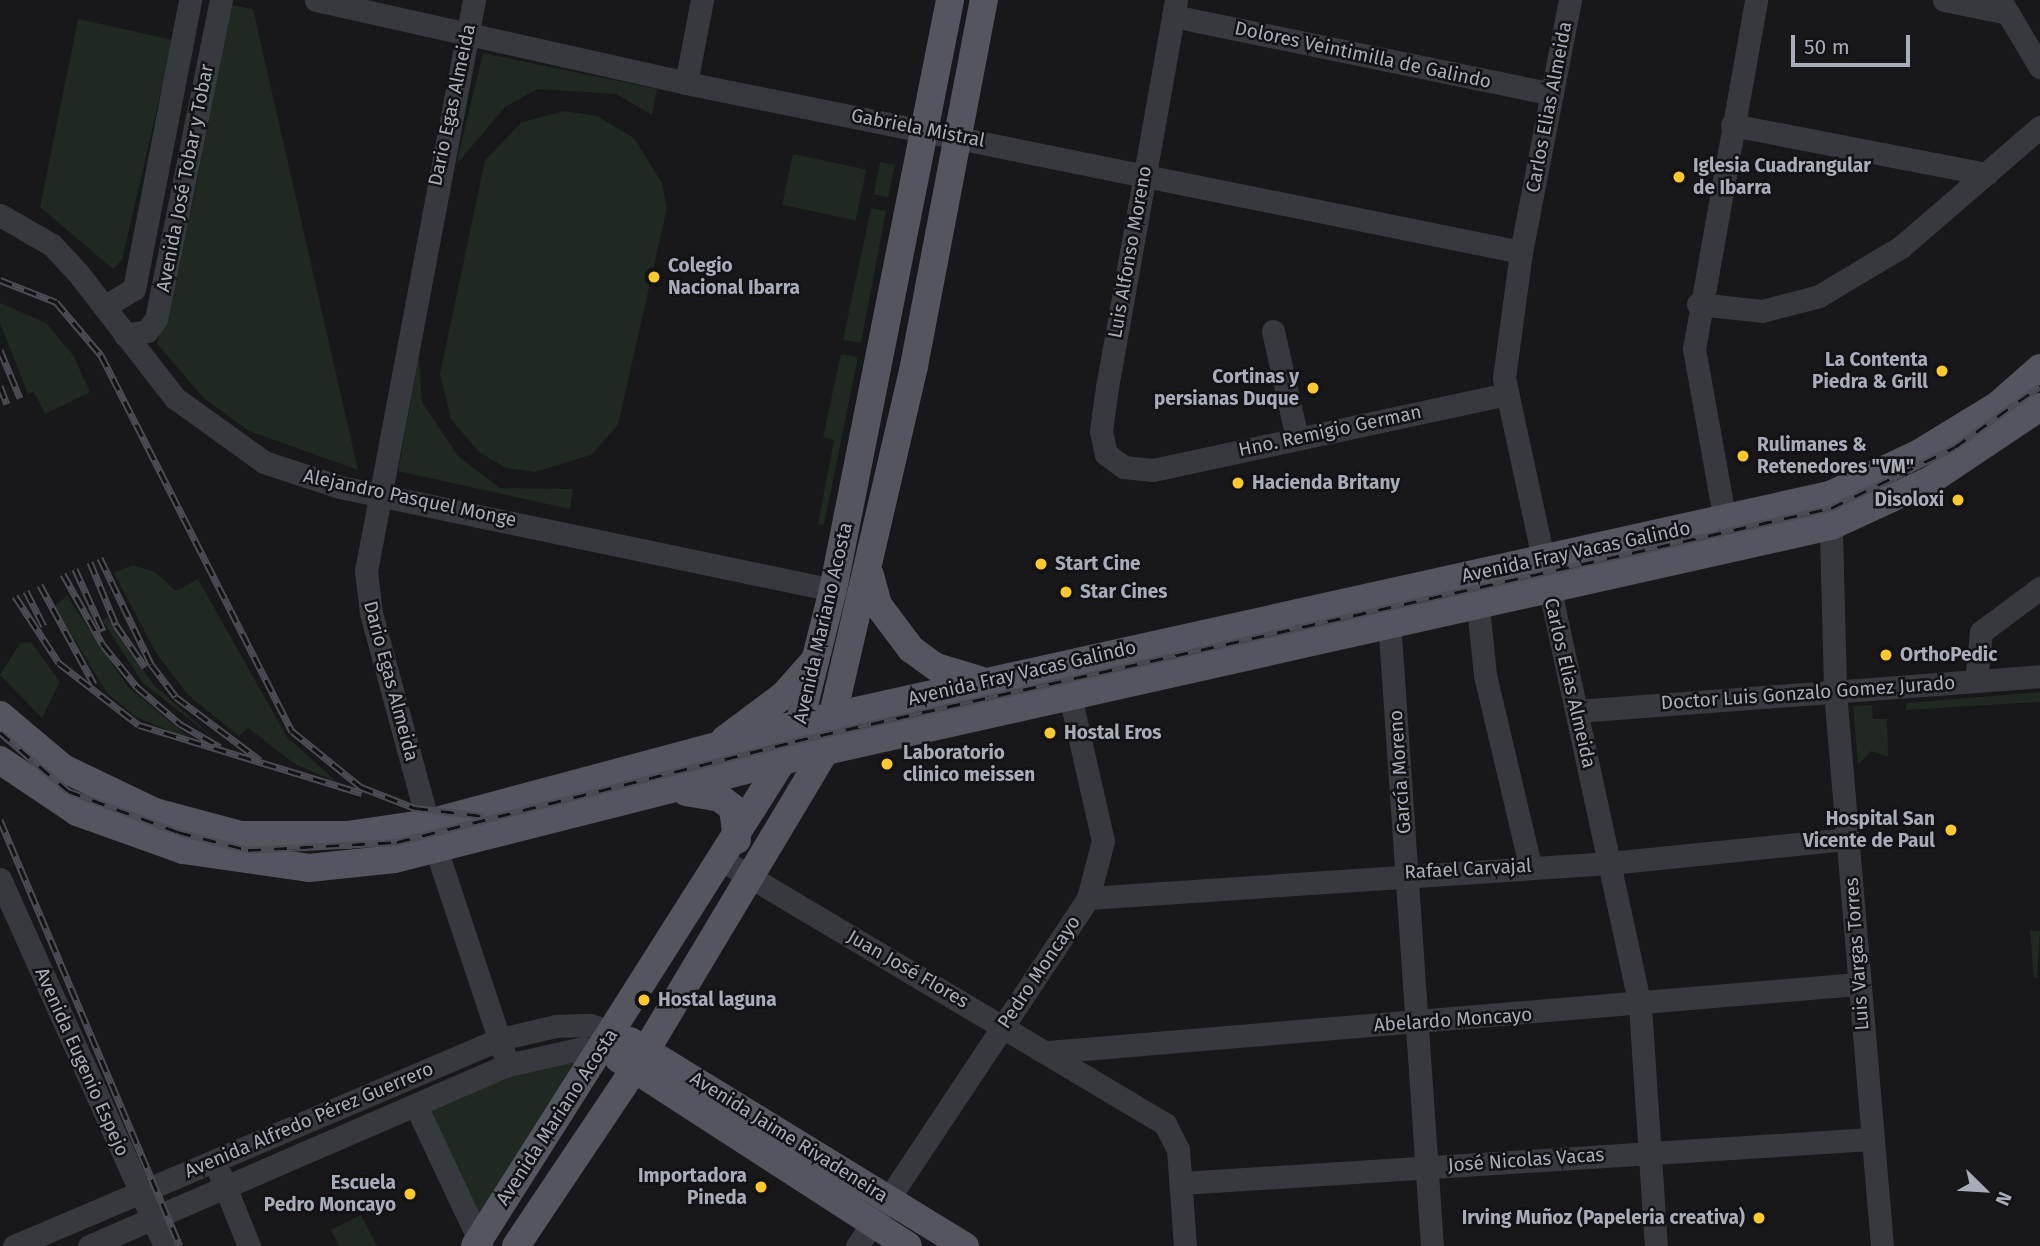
<!DOCTYPE html>
<html>
<head>
<meta charset="utf-8">
<style>
  body { margin:0 }
  #map { position:relative; width:2040px; height:1246px; overflow:hidden; background:#18171a; font-family:"Fira Sans",sans-serif }
  div>[style] { position:absolute }
  [style*='--x'] { left:calc(var(--x)*1px); top:calc(var(--y)*1px); width:calc(var(--w)*1px); rotate:calc(var(--a)*1deg) }
  .green>* { inset:0; background:#1f2821; transform-origin:0 0 }
  .minor>* { height:23px; margin:-11.5px; padding:0 11.5px; transform-origin:11.5px; border-radius:11.5px; background:#38393f }
  .major>* { height:28px; margin:-14px; padding:0 14px; transform-origin:14px; border-radius:14px; background:#54555e }
  .rail>* { height:7px; margin-top:-3.5px; transform-origin:0; background:repeating-linear-gradient(90deg,#131215 0 13px,#4b4c54 0 26px); box-sizing:border-box; border-block:2px solid #4b4c54 }
  .dots>* { width:19px; height:19px; translate:-50% -50%; box-sizing:border-box; border:4px solid #131215; border-radius:50% }
  span { translate:-50% -50%; white-space:nowrap; text-align:center; line-height:1.15; -webkit-text-stroke:5px #131215; paint-order:stroke }
  .street-label { font-size:19px; color:#a9adba }
  .poi-label { font-size:19px; color:#a9adba; font-weight:700 }
  .left { translate:0 -50%; text-align:left }
  .right { translate:-100% -50%; text-align:right }
  .north { position:absolute; left:1949px; top:1155px; width:70px; height:70px; -webkit-text-stroke:5px #131215; paint-order:stroke; rotate:114deg; font-size:19px; font-weight:700; line-height:28px; text-align:center; color:#a9adba }
  .north::after { content:''; display:block; margin:auto; width:24px; height:32px; background:#a9adba; clip-path:polygon(50% 0,100% 100%,50% 72%,0 100%) }
  .scale { position:absolute; left:1791px; top:35px; width:119px; height:32px; box-sizing:border-box; border:4px solid #a9adba; border-top:0; padding-left:9px; font-size:21px; line-height:24px; white-space:nowrap; color:#a9adba; -webkit-text-stroke:5px #131215; paint-order:stroke }
</style>
</head>
<body>
<div id="map">
  <div class="green">
    <i style="clip-path:polygon(230px 5px,253px 9px,358px 470px,249px 431px,204px 398px,157px 344px,195px 193px)"></i>
    <i style="clip-path:polygon(78px 19px,173px 40px,122px 260px,113px 269px,40px 207px)"></i>
    <i style="clip-path:polygon(483px 53px,657px 89px,652px 115px,616px 94px,537px 89px,505px 107px,456px 165px)"></i>
    <i style="clip-path:polygon(564px 111px,597px 116px,634px 138px,662px 183px,667px 208px,618px 425px,591px 455px,535px 472px,506px 468px,479px 452px,451px 419px,440px 374px,485px 160px,522px 122px)"></i>
    <i style="left:793px;top:154px;width:75px;height:52px;rotate:12deg"></i>
    <i style="left:880px;top:162px;width:15px;height:33px;rotate:11deg"></i>
    <i style="clip-path:polygon(871px 208px,886px 211px,861px 343px,843px 340px)"></i>
    <i style="clip-path:polygon(0 303px,46px 323px,73px 355px,90px 392px,45px 414px,34px 392px,28px 394px,0 323px)"></i>
    <i style="clip-path:polygon(841px 354px,858px 357px,824px 525px,818px 524px,834px 440px,823px 437px)"></i>
    <i style="clip-path:polygon(419px 357px,422px 402px,458px 456px,500px 488px,573px 489px,570px 509px,398px 471px)"></i>
    <i style="clip-path:polygon(133px 565px,155px 572px,176px 591px,198px 579px,287px 737px,338px 783px,295px 764px,248px 728px,239px 736px,188px 695px,156px 653px,114px 573px)"></i>
    <i style="clip-path:polygon(67px 596px,128px 687px,192px 740px,136px 717px,107px 693px,54px 606px)"></i>
    <i style="clip-path:polygon(107px 617px,153px 684px,217px 741px,142px 682px,102px 620px)"></i>
    <i style="clip-path:polygon(31px 642px,60px 682px,42px 718px,0 675px,20px 643px)"></i>
    <i style="clip-path:polygon(2040px 692px,2040px 702px,1906px 710px,1906px 703px)"></i>
    <i style="clip-path:polygon(1872px 705px,1873px 719px,1887px 719px,1888px 757px,1871px 751px,1858px 765px,1853px 706px)"></i>
    <i style="clip-path:polygon(2030px 931px,2040px 931px,2037px 978px,2034px 978px)"></i>
    <i style="clip-path:polygon(587px 1057px,483px 1225px,425px 1112px,526px 1066px)"></i>
    <i style="clip-path:polygon(361px 1215px,377px 1246px,339px 1246px,331px 1230px)"></i>
  </div>
  <div class="minor">
    <i style="--x:316;--y:0;--w:379;--a:12.6"></i>
    <i style="--x:686;--y:83;--w:852;--a:11.44"></i>
    <i style="--x:474;--y:0;--w:581;--a:100.71"></i>
    <i style="--x:366;--y:571;--w:42;--a:83.2"></i>
    <i style="--x:371;--y:613;--w:229;--a:74.8"></i>
    <i style="--x:431;--y:834;--w:243;--a:71.6"></i>
    <i style="--x:1176;--y:0;--w:393;--a:100.1"></i>
    <i style="--x:1107;--y:387;--w:44;--a:97.8"></i>
    <i style="--x:1101;--y:431;--w:24;--a:78"></i>
    <i style="--x:1106;--y:454;--w:22;--a:36"></i>
    <i style="--x:1124;--y:467;--w:29;--a:6"></i>
    <i style="--x:1153;--y:470;--w:362;--a:-12.1"></i>
    <i style="--x:1570;--y:0;--w:257;--a:101"></i>
    <i style="--x:1521;--y:252;--w:127;--a:97.7"></i>
    <i style="--x:1504;--y:378;--w:643;--a:77.78"></i>
    <i style="--x:1640;--y:1006;--w:241;--a:86.2"></i>
    <i style="--x:1944;--y:0;--w:65;--a:11.5"></i>
    <i style="--x:2000;--y:0;--w:78;--a:59.2"></i>
    <i style="--x:1173;--y:16;--w:387;--a:11.6"></i>
    <i style="--x:686;--y:83;--w:85;--a:-79.1"></i>
    <i style="--x:1732;--y:125;--w:259;--a:10.9"></i>
    <i style="--x:0;--y:215;--w:60;--a:30"></i>
    <i style="--x:52;--y:245;--w:38;--a:47"></i>
    <i style="--x:78;--y:273;--w:158;--a:52.2"></i>
    <i style="--x:175;--y:398;--w:110;--a:35.7"></i>
    <i style="--x:264;--y:462;--w:80;--a:18.2"></i>
    <i style="--x:340;--y:487;--w:504;--a:11.8"></i>
    <i style="--x:1698;--y:304;--w:64;--a:6.2"></i>
    <i style="--x:1762;--y:311;--w:59;--a:-14.7"></i>
    <i style="--x:1819;--y:296;--w:96;--a:-30.9"></i>
    <i style="--x:1901;--y:247;--w:184;--a:-40.8"></i>
    <i style="--x:107;--y:305;--w:31;--a:-31"></i>
    <i style="--x:134;--y:289;--w:294;--a:-79"></i>
    <i style="--x:1273;--y:331;--w:110;--a:77.4"></i>
    <i style="--x:125;--y:335;--w:22;--a:-10"></i>
    <i style="--x:147;--y:331;--w:15;--a:-53"></i>
    <i style="--x:156;--y:319;--w:326;--a:-78.5"></i>
    <i style="--x:1830;--y:495;--w:197;--a:88.5"></i>
    <i style="--x:1835;--y:692;--w:556;--a:85.15"></i>
    <i style="--x:1725;--y:521;--w:175;--a:-100.2"></i>
    <i style="--x:1694;--y:349;--w:354;--a:-79.9"></i>
    <i style="--x:1387;--y:591;--w:657;--a:86.07"></i>
    <i style="--x:1478;--y:607;--w:68;--a:84.1"></i>
    <i style="--x:1485;--y:675;--w:195;--a:76.7"></i>
    <i style="--x:1976;--y:681;--w:49;--a:-84.2"></i>
    <i style="--x:1981;--y:632;--w:74;--a:-36.7"></i>
    <i style="--x:1577;--y:711;--w:464;--a:-4.3"></i>
    <i style="--x:722;--y:860;--w:516;--a:30.79"></i>
    <i style="--x:1165;--y:1124;--w:28;--a:63"></i>
    <i style="--x:1178;--y:1149;--w:97;--a:85.9"></i>
    <i style="--x:0;--y:879;--w:402;--a:65.8"></i>
    <i style="--x:1088;--y:898;--w:523;--a:-3.84"></i>
    <i style="--x:1610;--y:863;--w:239;--a:-5.8"></i>
    <i style="--x:1048;--y:1052;--w:812;--a:-4.8"></i>
    <i style="--x:417;--y:1108;--w:153;--a:64.8"></i>
    <i style="--x:220;--y:1174;--w:78;--a:68.1"></i>
    <i style="--x:1182;--y:1183;--w:690;--a:-3.65"></i>
    <i style="--x:14;--y:1246;--w:528;--a:-23.07"></i>
    <i style="--x:500;--y:1039;--w:57;--a:-13.1"></i>
    <i style="--x:556;--y:1026;--w:34;--a:-2"></i>
    <i style="--x:590;--y:1025;--w:23;--a:18"></i>
    <i style="--x:89;--y:1246;--w:456;--a:-23.4"></i>
    <i style="--x:508;--y:1065;--w:77;--a:-12.8"></i>
    <i style="--x:583;--y:1048;--w:17;--a:10"></i>
    <i style="--x:857;--y:1246;--w:418;--a:-56.4"></i>
    <i style="--x:1088;--y:898;--w:59;--a:-75.3"></i>
    <i style="--x:1103;--y:841;--w:180;--a:-102.8"></i>
  </div>
  <div class="major">
    <i style="--x:870;--y:575;--w:31;--a:75"></i>
    <i style="--x:878;--y:605;--w:55;--a:53.1"></i>
    <i style="--x:911;--y:649;--w:31;--a:36"></i>
    <i style="--x:936;--y:667;--w:45;--a:16.8"></i>
    <i style="--x:0;--y:715;--w:82;--a:40.1"></i>
    <i style="--x:63;--y:768;--w:102;--a:25.6"></i>
    <i style="--x:155;--y:812;--w:89;--a:15"></i>
    <i style="--x:241;--y:835;--w:106;--a:0"></i>
    <i style="--x:347;--y:835;--w:83;--a:-8.3"></i>
    <i style="--x:429;--y:823;--w:386;--a:-15"></i>
    <i style="--x:802;--y:723;--w:1053;--a:-12.51"></i>
    <i style="--x:1830;--y:495;--w:97;--a:-25"></i>
    <i style="--x:1918;--y:454;--w:94;--a:-31.5"></i>
    <i style="--x:1998;--y:405;--w:56;--a:-41.4"></i>
    <i style="--x:725;--y:739;--w:74;--a:-36.7"></i>
    <i style="--x:784;--y:695;--w:47;--a:-48.5"></i>
    <i style="--x:0;--y:760;--w:93;--a:34"></i>
    <i style="--x:77;--y:812;--w:113;--a:19.7"></i>
    <i style="--x:183;--y:850;--w:127;--a:8.1"></i>
    <i style="--x:309;--y:868;--w:86;--a:-6"></i>
    <i style="--x:395;--y:859;--w:398;--a:-14.2"></i>
    <i style="--x:781;--y:761;--w:1076;--a:-12.62"></i>
    <i style="--x:1831;--y:526;--w:110;--a:-24.7"></i>
    <i style="--x:1931;--y:480;--w:131;--a:-33.8"></i>
    <i style="--x:686;--y:792;--w:35;--a:10"></i>
    <i style="--x:720;--y:798;--w:16;--a:38"></i>
    <i style="--x:733;--y:808;--w:32;--a:83"></i>
    <i style="--x:630;--y:1041;--w:393;--a:31.5"></i>
    <i style="--x:619;--y:1059;--w:344;--a:32.9"></i>
    <i style="--x:475;--y:1246;--w:598;--a:-57.64"></i>
    <i style="--x:795;--y:741;--w:156;--a:-75.9"></i>
    <i style="--x:833;--y:590;--w:601;--a:-78.78"></i>
    <i style="--x:516;--y:1246;--w:216;--a:-56.2"></i>
    <i style="--x:636;--y:1067;--w:366;--a:-59.1"></i>
    <i style="--x:824;--y:753;--w:397;--a:-76.9"></i>
    <i style="--x:914;--y:366;--w:373;--a:-79.2"></i>
  </div>
  <div class="rail">
    <i style="--x:0;--y:280;--w:60;--a:21.4"></i>
    <i style="--x:56;--y:302;--w:70;--a:49.7"></i>
    <i style="--x:101;--y:355;--w:422;--a:63.1"></i>
    <i style="--x:292;--y:731;--w:89;--a:39.1"></i>
    <i style="--x:361;--y:787;--w:58;--a:21.3"></i>
    <i style="--x:415;--y:808;--w:69;--a:6.6"></i>
    <i style="--x:0;--y:350;--w:52;--a:67.4"></i>
    <i style="--x:0;--y:386;--w:19;--a:69"></i>
    <i style="--x:100;--y:558;--w:118;--a:64.3"></i>
    <i style="--x:151;--y:664;--w:41;--a:52.9"></i>
    <i style="--x:176;--y:697;--w:105;--a:36.9"></i>
    <i style="--x:90;--y:562;--w:68;--a:67.6"></i>
    <i style="--x:116;--y:625;--w:51;--a:55.4"></i>
    <i style="--x:75;--y:569;--w:68;--a:65.7"></i>
    <i style="--x:63;--y:574;--w:81;--a:60.6"></i>
    <i style="--x:103;--y:645;--w:54;--a:51"></i>
    <i style="--x:137;--y:687;--w:57;--a:40.7"></i>
    <i style="--x:180;--y:724;--w:46;--a:29.9"></i>
    <i style="--x:40;--y:585;--w:113;--a:61.4"></i>
    <i style="--x:26;--y:591;--w:39;--a:63"></i>
    <i style="--x:15;--y:596;--w:80;--a:56.7"></i>
    <i style="--x:59;--y:663;--w:101;--a:37.8"></i>
    <i style="--x:139;--y:725;--w:233;--a:17"></i>
    <i style="--x:0;--y:732;--w:90;--a:40.9"></i>
    <i style="--x:68;--y:791;--w:117;--a:20.4"></i>
    <i style="--x:178;--y:832;--w:72;--a:14.4"></i>
    <i style="--x:248;--y:850;--w:149;--a:-3.1"></i>
    <i style="--x:397;--y:842;--w:411;--a:-14.2"></i>
    <i style="--x:795;--y:741;--w:1062;--a:-12.68"></i>
    <i style="--x:1831;--y:508;--w:138;--a:-26.2"></i>
    <i style="--x:1955;--y:447;--w:105;--a:-35.7"></i>
    <i style="--x:0;--y:820;--w:462;--a:67.1"></i>
  </div>
  <div class="dots">
    <i style="left:1679px;top:177px;background:#fbc92e"></i>
    <i style="left:654px;top:277px;background:#fbc92e"></i>
    <i style="left:1942px;top:371px;background:#fbc92e"></i>
    <i style="left:1313px;top:388px;background:#fbc92e"></i>
    <i style="left:1743px;top:456px;background:#fbc92e"></i>
    <i style="left:1238px;top:483px;background:#fbc92e"></i>
    <i style="left:1958px;top:500px;background:#fbc92e"></i>
    <i style="left:1041px;top:564px;background:#fbc92e"></i>
    <i style="left:1066px;top:592px;background:#fbc92e"></i>
    <i style="left:1886px;top:655px;background:#fbc92e"></i>
    <i style="left:1050px;top:733px;background:#fbc92e"></i>
    <i style="left:887px;top:764px;background:#fbc92e"></i>
    <i style="left:1951px;top:830px;background:#fbc92e"></i>
    <i style="left:644px;top:1000px;background:#fbc92e"></i>
    <i style="left:761px;top:1187px;background:#fbc92e"></i>
    <i style="left:410px;top:1194px;background:#fbc92e"></i>
    <i style="left:1759px;top:1218px;background:#fbc92e"></i>
  </div>
  <div class="street-label">
    <span style="left:1363px;top:55px;rotate:12deg">Dolores Veintimilla de Galindo</span>
    <span style="left:452px;top:105px;rotate:-78deg">Dario Egas Almeida</span>
    <span style="left:1549px;top:107px;rotate:-79deg">Carlos Elias Almeida</span>
    <span style="left:918px;top:128px;rotate:11deg">Gabriela Mistral</span>
    <span style="left:185px;top:178px;rotate:-79deg">Avenida José Tobar y Tobar</span>
    <span style="left:1130px;top:252px;rotate:-80deg">Luis Alfonso Moreno</span>
    <span style="left:1330px;top:431px;rotate:-12deg">Hno. Remigio German</span>
    <span style="left:410px;top:498px;rotate:12deg">Alejandro Pasquel Monge</span>
    <span style="left:1576px;top:552px;rotate:-12deg">Avenida Fray Vacas Galindo</span>
    <span style="left:823px;top:623px;rotate:-77deg">Avenida Mariano Acosta</span>
    <span style="left:1022px;top:673px;rotate:-13deg">Avenida Fray Vacas Galindo</span>
    <span style="left:391px;top:681px;rotate:75deg">Dario Egas Almeida</span>
    <span style="left:1570px;top:683px;rotate:77deg">Carlos Elias Almeida</span>
    <span style="left:1808px;top:693px;rotate:-4deg">Doctor Luis Gonzalo Gomez Jurado</span>
    <span style="left:1400px;top:772px;rotate:-94deg">García Moreno</span>
    <span style="left:1468px;top:869px;rotate:-3deg">Rafael Carvajal</span>
    <span style="left:1857px;top:954px;rotate:-94deg">Luis Vargas Torres</span>
    <span style="left:908px;top:969px;rotate:30deg">Juan José Flores</span>
    <span style="left:1039px;top:972px;rotate:-56deg">Pedro Moncayo</span>
    <span style="left:1453px;top:1020px;rotate:-4deg">Abelardo Moncayo</span>
    <span style="left:82px;top:1062px;rotate:66deg">Avenida Eugenio Espejo</span>
    <span style="left:557px;top:1117px;rotate:-57deg">Avenida Mariano Acosta</span>
    <span style="left:309px;top:1120px;rotate:-23deg">Avenida Alfredo Pérez Guerrero</span>
    <span style="left:789px;top:1137px;rotate:32deg">Avenida Jaime Rivadeneira</span>
    <span style="left:1526px;top:1160px;rotate:-4deg">José Nicolas Vacas</span>
  </div>
  <div class="poi-label">
    <span class="left" style="left:1693px;top:177px">Iglesia Cuadrangular<br>de Ibarra</span>
    <span class="left" style="left:668px;top:277px">Colegio<br>Nacional Ibarra</span>
    <span class="right" style="left:1928px;top:371px">La Contenta<br>Piedra &amp; Grill</span>
    <span class="right" style="left:1299px;top:388px">Cortinas y<br>persianas Duque</span>
    <span class="left" style="left:1757px;top:456px">Rulimanes &amp;<br>Retenedores "VM"</span>
    <span class="left" style="left:1252px;top:483px">Hacienda Britany</span>
    <span class="right" style="left:1944px;top:500px">Disoloxi</span>
    <span class="left" style="left:1055px;top:564px">Start Cine</span>
    <span class="left" style="left:1080px;top:592px">Star Cines</span>
    <span class="left" style="left:1900px;top:655px">OrthoPedic</span>
    <span class="left" style="left:1064px;top:733px">Hostal Eros</span>
    <span class="left" style="left:903px;top:764px">Laboratorio<br>clinico meissen</span>
    <span class="right" style="left:1935px;top:830px">Hospital San<br>Vicente de Paul</span>
    <span class="left" style="left:658px;top:1000px">Hostal laguna</span>
    <span class="right" style="left:747px;top:1187px">Importadora<br>Pineda</span>
    <span class="right" style="left:396px;top:1194px">Escuela<br>Pedro Moncayo</span>
    <span class="right" style="left:1745px;top:1218px">Irving Muñoz (Papeleria creativa)</span>
  </div>
  <div class="north">N</div>
  <div class="scale">50 m</div>
</div>
</body>
</html>
